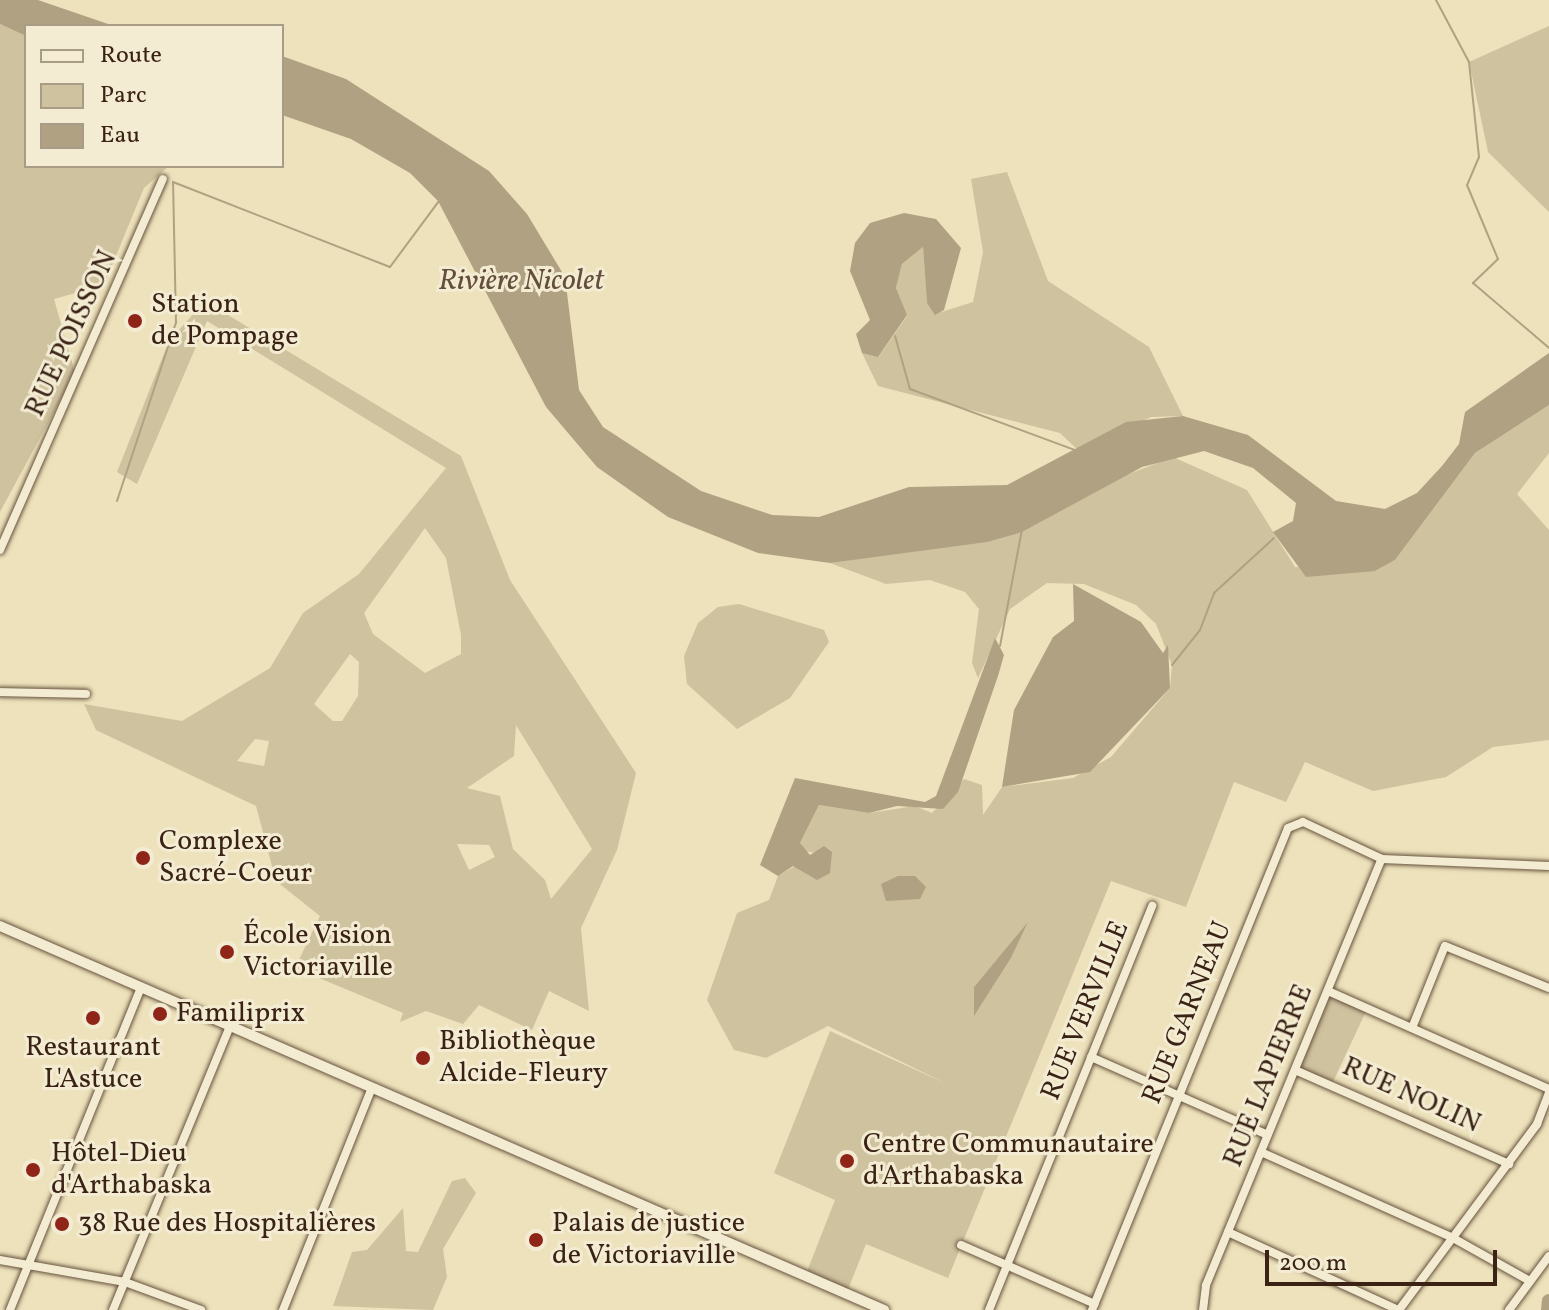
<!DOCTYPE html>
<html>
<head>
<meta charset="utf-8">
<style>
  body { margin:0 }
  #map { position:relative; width:1549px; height:1310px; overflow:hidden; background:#ede2bb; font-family:Vollkorn,serif }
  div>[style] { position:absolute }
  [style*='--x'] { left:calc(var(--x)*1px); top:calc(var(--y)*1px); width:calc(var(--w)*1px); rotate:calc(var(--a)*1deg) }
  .green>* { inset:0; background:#cfc29f; transform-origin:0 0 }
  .water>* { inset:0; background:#b0a183 }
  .stream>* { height:2px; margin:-1px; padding:0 1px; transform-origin:1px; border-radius:1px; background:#b0a183 }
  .river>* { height:14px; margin:-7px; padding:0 7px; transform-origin:7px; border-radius:7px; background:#b0a183 }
  .roads { filter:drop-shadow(0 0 2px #67533e) drop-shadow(0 0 2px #67533e) }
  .minor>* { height:8px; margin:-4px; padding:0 4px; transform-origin:4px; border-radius:4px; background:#f3ecd3 }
  .tertiary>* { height:10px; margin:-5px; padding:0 5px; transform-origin:5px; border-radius:5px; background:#f3ecd3 }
  .dots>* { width:22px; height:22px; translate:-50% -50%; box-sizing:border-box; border:4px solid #f3ecd3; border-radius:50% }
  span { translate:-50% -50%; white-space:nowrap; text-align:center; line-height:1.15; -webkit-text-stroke:6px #f3ecd3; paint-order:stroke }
  .poi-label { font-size:28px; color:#3a2315 }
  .left { translate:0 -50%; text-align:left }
  .street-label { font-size:28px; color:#3a2315 }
  .water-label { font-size:30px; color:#634f3c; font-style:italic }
  .legend { position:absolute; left:24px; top:24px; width:260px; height:144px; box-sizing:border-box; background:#f3ecd3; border:2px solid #a99c87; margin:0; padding:10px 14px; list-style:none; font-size:24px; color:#3a2315 }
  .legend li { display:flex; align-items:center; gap:16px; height:40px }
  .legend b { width:40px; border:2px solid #a99c87 }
  .scale { position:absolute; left:1265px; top:1250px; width:232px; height:36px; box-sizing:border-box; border:4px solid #3a2315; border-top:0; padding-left:10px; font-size:24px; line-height:28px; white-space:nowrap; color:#3a2315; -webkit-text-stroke:6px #f3ecd3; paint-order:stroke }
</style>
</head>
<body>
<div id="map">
  <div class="green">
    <i style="clip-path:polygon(0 24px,26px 36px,26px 166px,169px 166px,144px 188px,104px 285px,54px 299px,75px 373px,0 512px)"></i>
    <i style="clip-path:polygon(1549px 26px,1549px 212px,1488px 152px,1469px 62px)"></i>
    <i style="clip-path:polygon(1007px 172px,1048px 281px,1149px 347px,1183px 416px,1151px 417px,1078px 450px,1060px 433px,878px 386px,862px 353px,879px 356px,907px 316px,896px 288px,902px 264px,923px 247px,927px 302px,935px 314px,973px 302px,983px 252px,971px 179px)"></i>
    <i style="clip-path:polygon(evenodd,205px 301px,461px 456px,510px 580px,636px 773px,617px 850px,581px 928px,589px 1011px,549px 991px,532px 1030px,479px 1005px,463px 1024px,426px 1011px,400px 1022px,403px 1013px,295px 968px,320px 916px,276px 881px,256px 806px,96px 730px,84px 704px,182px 721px,270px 668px,303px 613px,359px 574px,446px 468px,207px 321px,137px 484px,117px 472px,169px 341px,205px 301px,425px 528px,446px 558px,461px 635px,461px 654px,425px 673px,373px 634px,364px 613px,425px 528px,205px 301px,350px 654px,359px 662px,358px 696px,342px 721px,333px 721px,314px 704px,350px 654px,205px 301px,516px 725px,592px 849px,551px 899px,545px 880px,513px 849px,500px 796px,467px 788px,514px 756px,516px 725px,205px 301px,255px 739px,269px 741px,264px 766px,237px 761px,255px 739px,205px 301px,457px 844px,489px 845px,495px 857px,469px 870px,457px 844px)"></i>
    <i style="clip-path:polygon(evenodd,1549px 405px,1549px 453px,1517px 494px,1549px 530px,1549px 740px,1493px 747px,1446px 777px,1373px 791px,1305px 762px,1286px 802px,1234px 782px,1186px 907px,1111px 881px,948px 1278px,866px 1244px,847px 1292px,806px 1274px,835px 1200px,774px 1173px,830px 1031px,947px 1084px,828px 1026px,766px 1058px,734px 1050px,707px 1000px,737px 913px,769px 900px,778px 876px,817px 853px,802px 851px,800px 843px,819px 805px,869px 813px,915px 806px,932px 813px,964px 779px,982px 785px,983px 815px,1002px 787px,1073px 778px,1111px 757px,1170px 688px,1172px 665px,1156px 624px,1136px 605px,1084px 584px,1047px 583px,1010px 609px,978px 678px,972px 663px,979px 609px,965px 592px,930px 580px,886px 584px,830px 563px,1022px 532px,1116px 479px,1173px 457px,1247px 490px,1295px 567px,1375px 571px,1395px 560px,1475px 453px,1549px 405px,1026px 926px,1011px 958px,975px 1014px,974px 987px,1026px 926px)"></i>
    <i style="clip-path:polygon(739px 604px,824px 630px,829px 642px,790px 698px,737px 729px,687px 684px,684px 656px,698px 623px,718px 607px)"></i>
    <i style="left:1328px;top:991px;width:43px;height:86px;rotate:25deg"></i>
    <i style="clip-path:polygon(465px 1178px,476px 1193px,443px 1249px,447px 1277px,433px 1310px,333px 1306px,352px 1252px,367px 1250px,403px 1208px,406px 1251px,418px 1252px,452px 1181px)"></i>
  </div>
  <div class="water">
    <i style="clip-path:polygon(0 0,38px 0,114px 26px,26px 26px,26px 36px,0 24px)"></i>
    <i style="clip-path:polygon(282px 56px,346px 79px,489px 171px,527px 214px,565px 277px,579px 390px,603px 427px,701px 491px,772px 515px,819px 517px,909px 487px,1007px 485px,1126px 422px,1183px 416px,1248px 435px,1336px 501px,1385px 509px,1417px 493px,1442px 466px,1459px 444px,1465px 412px,1549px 353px,1549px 405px,1475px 453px,1395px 560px,1375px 571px,1306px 577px,1273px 532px,1293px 521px,1296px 503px,1253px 468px,1204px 451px,1142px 467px,1022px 532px,987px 542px,830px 563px,758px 553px,668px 517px,597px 467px,546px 407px,438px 201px,410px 173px,351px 139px,282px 115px)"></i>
    <i style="clip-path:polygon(904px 213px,936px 219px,961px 248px,944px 310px,935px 315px,927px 303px,923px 247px,902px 264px,896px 288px,907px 315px,878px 357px,862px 353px,856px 334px,870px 320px,850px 271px,855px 243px,870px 223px)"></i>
    <i style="clip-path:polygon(1073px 584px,1141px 622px,1163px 653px,1168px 645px,1170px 688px,1090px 772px,1002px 787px,1014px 710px,1053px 637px,1074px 621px)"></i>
    <i style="clip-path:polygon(995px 638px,1004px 655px,998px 676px,958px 792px,943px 809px,897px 806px,869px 813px,819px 805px,800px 843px,810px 855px,824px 846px,832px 852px,830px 873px,817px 880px,793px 866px,778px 876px,760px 865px,795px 778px,925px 802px,936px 796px)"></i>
    <i style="clip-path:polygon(898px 876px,915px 876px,926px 887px,920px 899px,886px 901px,881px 884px)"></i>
    <i style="clip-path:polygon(1028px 922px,1011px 958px,974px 1016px,974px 987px)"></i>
  </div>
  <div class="stream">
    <i style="--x:1436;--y:0;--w:70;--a:62"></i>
    <i style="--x:1469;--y:62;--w:96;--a:84"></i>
    <i style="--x:1479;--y:157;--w:30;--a:113"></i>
    <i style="--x:1467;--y:185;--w:80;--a:67.3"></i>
    <i style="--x:1498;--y:259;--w:35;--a:136"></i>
    <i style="--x:1473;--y:283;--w:100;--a:40.5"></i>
    <i style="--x:895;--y:336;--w:55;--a:74.2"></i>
    <i style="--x:910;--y:389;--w:179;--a:20.3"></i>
    <i style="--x:117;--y:501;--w:188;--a:-71.7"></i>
    <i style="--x:176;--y:323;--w:141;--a:-91.2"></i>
    <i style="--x:173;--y:182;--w:233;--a:21.4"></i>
    <i style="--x:390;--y:267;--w:82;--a:-53.4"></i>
    <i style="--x:1000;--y:646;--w:118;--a:-79.3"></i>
    <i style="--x:1172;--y:665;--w:45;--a:-51.3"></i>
    <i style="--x:1200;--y:630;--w:40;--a:-69"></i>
    <i style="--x:1214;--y:593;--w:81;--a:-42.5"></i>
  </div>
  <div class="river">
    <i style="--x:1548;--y:1310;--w:9;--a:-84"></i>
  </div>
  <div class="roads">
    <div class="minor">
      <i style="--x:0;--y:550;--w:405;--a:-66.3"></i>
      <i style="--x:0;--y:692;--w:86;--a:1.3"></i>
      <i style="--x:1328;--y:991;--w:242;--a:23.9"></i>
      <i style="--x:1412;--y:1028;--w:88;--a:-68.1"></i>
      <i style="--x:1445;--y:946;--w:112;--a:22"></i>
      <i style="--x:1091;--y:1057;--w:193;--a:23.8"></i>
      <i style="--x:1295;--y:1070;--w:234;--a:23.7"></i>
      <i style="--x:1261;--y:1152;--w:210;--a:24.1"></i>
      <i style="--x:1453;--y:1238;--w:88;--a:29.2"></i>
      <i style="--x:1228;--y:1232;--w:187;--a:24.6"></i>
      <i style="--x:961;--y:1245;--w:146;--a:23.8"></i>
      <i style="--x:0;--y:1260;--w:127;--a:10"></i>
      <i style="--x:125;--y:1282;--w:81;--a:20.2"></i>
      <i style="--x:10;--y:1310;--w:349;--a:-67.9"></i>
      <i style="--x:113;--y:1310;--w:307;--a:-67.6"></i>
      <i style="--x:283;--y:1310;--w:240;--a:-68.2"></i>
      <i style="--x:989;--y:1310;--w:436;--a:-68"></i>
      <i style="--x:1092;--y:1310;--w:520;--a:-67.87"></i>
      <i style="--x:1288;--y:828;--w:16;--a:-22"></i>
      <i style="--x:1303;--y:822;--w:87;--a:25.1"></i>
      <i style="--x:1382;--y:859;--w:167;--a:2.4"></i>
      <i style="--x:1203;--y:1310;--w:25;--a:-83"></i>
      <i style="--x:1206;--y:1285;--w:461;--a:-67.6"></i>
      <i style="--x:1399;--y:1310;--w:232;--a:-53.4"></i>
      <i style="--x:1537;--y:1124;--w:34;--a:-69"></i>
      <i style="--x:1509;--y:1310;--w:67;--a:-53.5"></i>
    </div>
    <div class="tertiary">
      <i style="--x:0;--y:926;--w:964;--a:23.48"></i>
    </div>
  </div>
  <div class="dots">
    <i style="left:135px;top:321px;background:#8f2418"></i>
    <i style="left:143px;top:858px;background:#8f2418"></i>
    <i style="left:227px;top:952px;background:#8f2418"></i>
    <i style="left:160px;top:1014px;background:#8f2418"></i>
    <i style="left:93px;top:1018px;background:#8f2418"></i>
    <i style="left:423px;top:1058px;background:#8f2418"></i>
    <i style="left:847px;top:1161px;background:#8f2418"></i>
    <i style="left:33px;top:1170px;background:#8f2418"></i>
    <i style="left:62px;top:1224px;background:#8f2418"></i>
    <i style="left:536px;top:1240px;background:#8f2418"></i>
  </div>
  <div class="poi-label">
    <span class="left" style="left:151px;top:321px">Station<br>de Pompage</span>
    <span class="left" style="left:159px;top:858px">Complexe<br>Sacré-Coeur</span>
    <span class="left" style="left:243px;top:952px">École Vision<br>Victoriaville</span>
    <span class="left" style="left:176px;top:1014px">Familiprix</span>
    <span class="left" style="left:439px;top:1058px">Bibliothèque<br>Alcide-Fleury</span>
    <span style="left:93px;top:1064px">Restaurant<br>L'Astuce</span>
    <span class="left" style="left:863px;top:1161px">Centre Communautaire<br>d'Arthabaska</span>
    <span class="left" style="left:51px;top:1170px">Hôtel-Dieu<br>d'Arthabaska</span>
    <span class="left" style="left:78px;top:1224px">38 Rue des Hospitalières</span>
    <span class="left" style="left:552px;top:1240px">Palais de justice<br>de Victoriaville</span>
  </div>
  <div class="street-label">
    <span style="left:72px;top:334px;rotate:-65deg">RUE POISSON</span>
    <span style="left:1086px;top:1011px;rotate:-68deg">RUE VERVILLE</span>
    <span style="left:1188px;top:1013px;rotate:-68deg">RUE GARNEAU</span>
    <span style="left:1269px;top:1076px;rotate:-68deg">RUE LAPIERRE</span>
    <span style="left:1411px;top:1096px;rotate:24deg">RUE NOLIN</span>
  </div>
  <div class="water-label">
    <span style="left:521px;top:281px">Rivière Nicolet</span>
  </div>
  <ul class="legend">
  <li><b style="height:10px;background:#f3ecd3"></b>Route</li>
  <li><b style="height:22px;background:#cfc29f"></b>Parc</li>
  <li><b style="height:22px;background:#b0a183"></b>Eau</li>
  </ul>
  <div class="scale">200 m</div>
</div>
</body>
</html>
